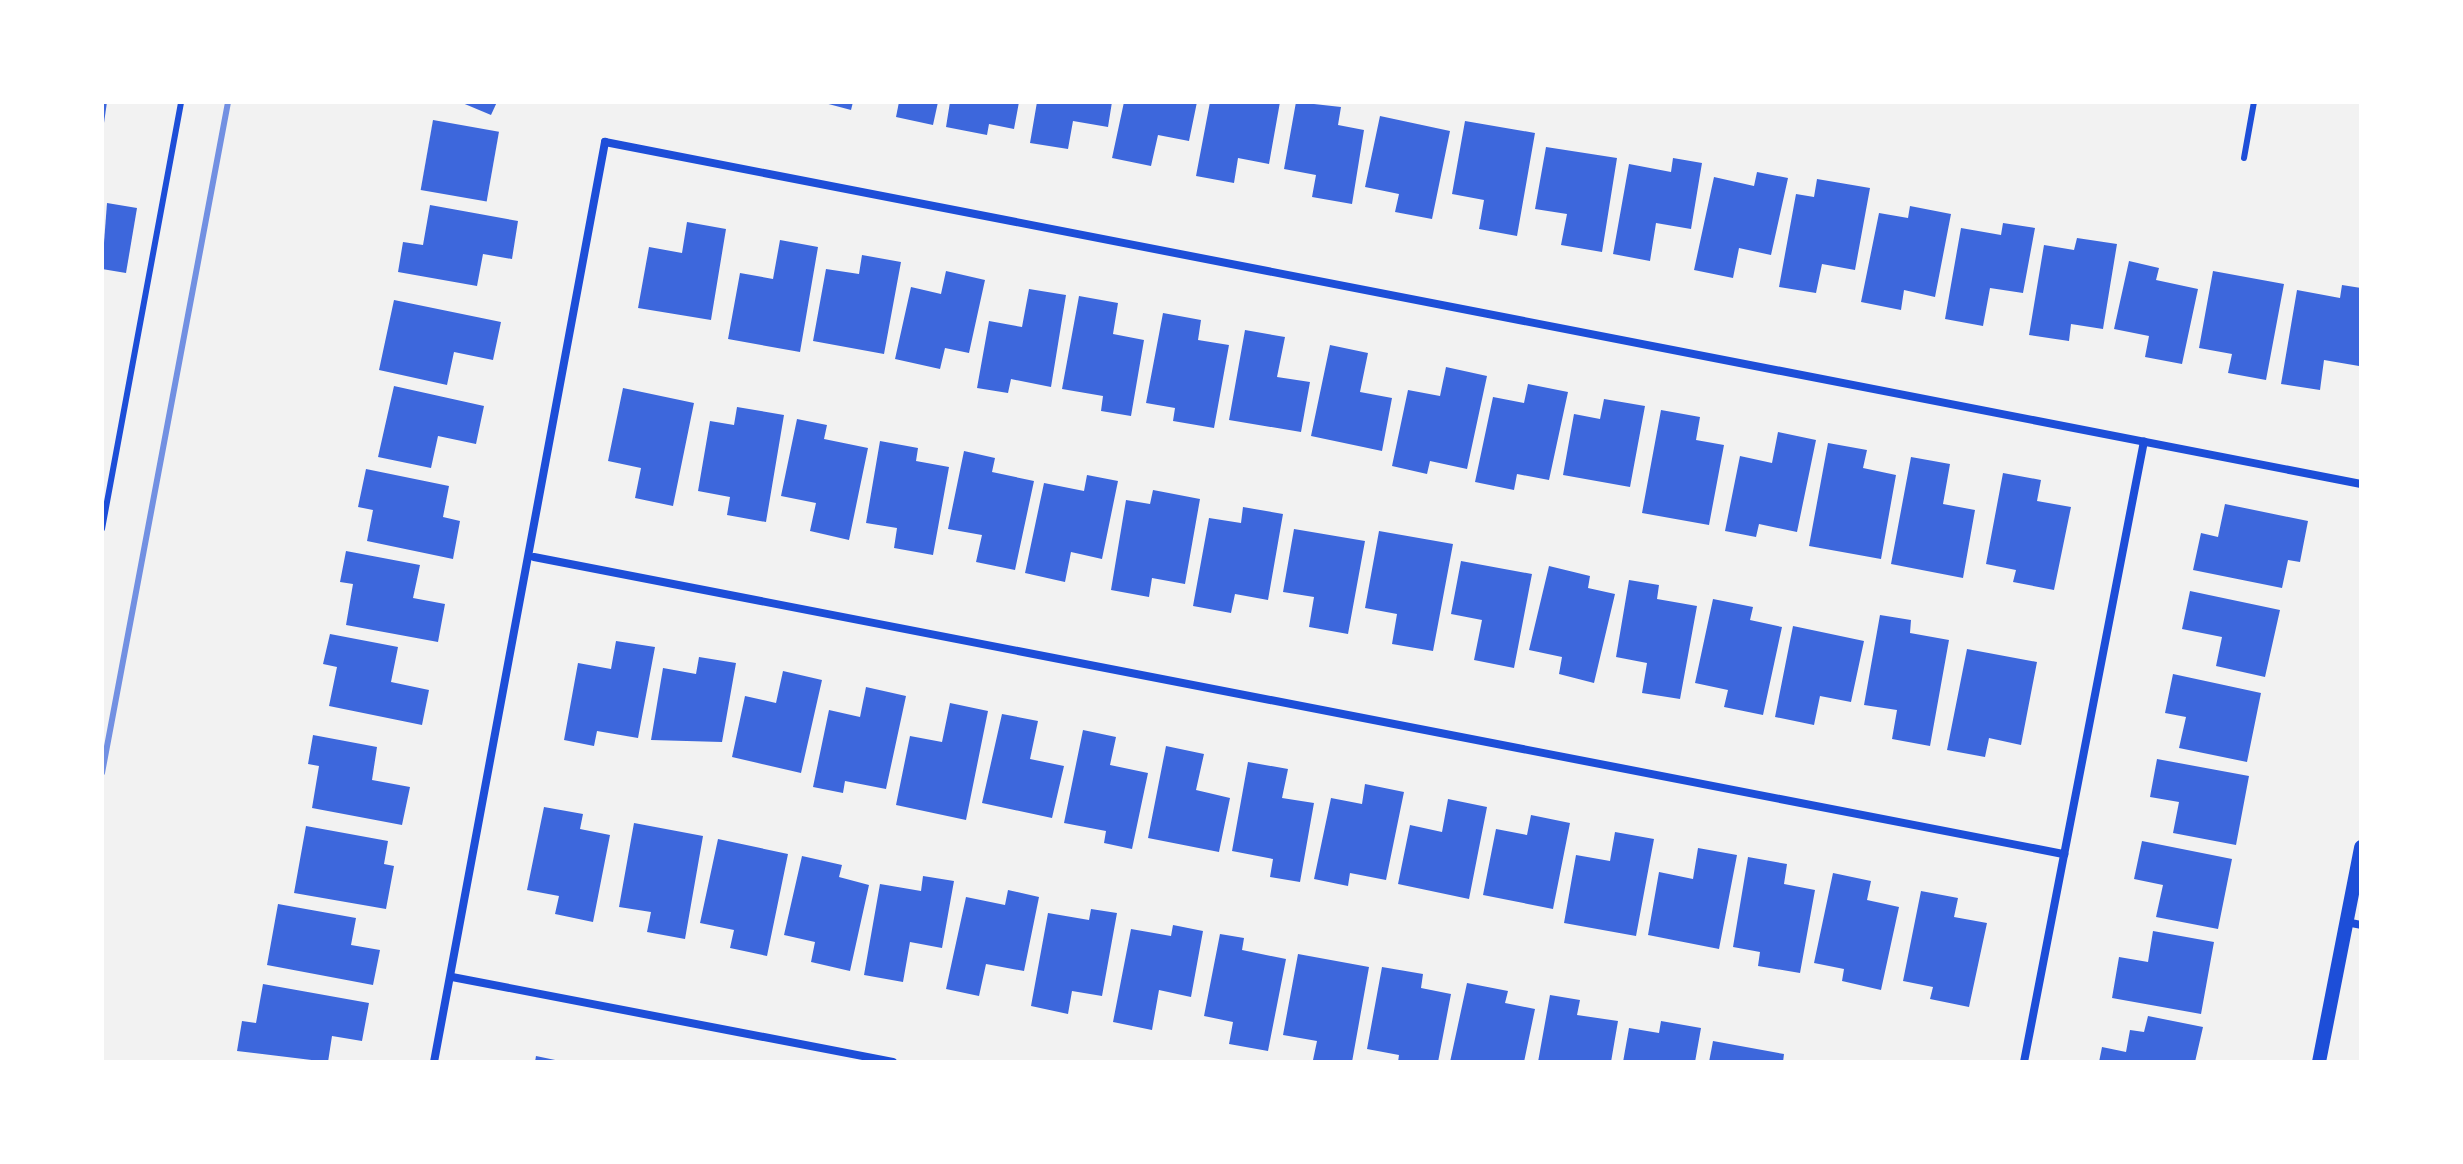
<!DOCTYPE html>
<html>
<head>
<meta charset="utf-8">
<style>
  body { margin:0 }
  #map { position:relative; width:2463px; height:1164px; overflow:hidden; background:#f2f2f2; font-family:"Roboto Condensed",sans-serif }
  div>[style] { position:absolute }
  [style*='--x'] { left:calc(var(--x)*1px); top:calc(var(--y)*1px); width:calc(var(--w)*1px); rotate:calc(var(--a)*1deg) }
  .building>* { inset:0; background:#3d67dc; transform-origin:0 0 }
  .service>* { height:6px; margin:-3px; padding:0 3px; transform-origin:3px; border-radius:3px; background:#1d4ed8 }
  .minor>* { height:8px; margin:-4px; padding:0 4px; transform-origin:4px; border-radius:4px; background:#1d4ed8 }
  .tertiary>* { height:14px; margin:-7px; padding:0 7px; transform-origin:7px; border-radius:7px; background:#1d4ed8 }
  .rail>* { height:6px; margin:-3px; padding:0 3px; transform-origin:3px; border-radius:3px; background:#7290e2 }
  span { translate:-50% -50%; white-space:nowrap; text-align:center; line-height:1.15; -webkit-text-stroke:8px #fff; paint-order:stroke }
  .frame { position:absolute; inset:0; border:104px solid #fff; pointer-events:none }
</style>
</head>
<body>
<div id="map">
  <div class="building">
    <i style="clip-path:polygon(102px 102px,107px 102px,104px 123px,102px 123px)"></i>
    <i style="clip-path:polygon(460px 102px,497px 102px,491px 115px)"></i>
    <i style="clip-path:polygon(821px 102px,853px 102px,851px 110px)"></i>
    <i style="clip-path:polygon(899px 102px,938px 102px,933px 125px,896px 117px)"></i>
    <i style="clip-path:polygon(950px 102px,1019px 102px,1014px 129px,989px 124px,987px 135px,946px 127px)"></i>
    <i style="clip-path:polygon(1037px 102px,1112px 102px,1108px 127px,1073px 121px,1068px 149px,1030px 143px)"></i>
    <i style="clip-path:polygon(1124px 102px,1197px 102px,1189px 141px,1158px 135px,1151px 166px,1112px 158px)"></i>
    <i style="clip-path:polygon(1210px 102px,1280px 102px,1269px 164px,1238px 158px,1234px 183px,1196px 176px)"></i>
    <i style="clip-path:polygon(1296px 102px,1341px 107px,1338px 125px,1364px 130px,1352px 204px,1312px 197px,1316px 175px,1284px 169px)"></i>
    <i style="clip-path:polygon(1380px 116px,1450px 131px,1432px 219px,1395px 212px,1399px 194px,1365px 187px)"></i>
    <i style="left:433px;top:120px;width:67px;height:71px;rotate:10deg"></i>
    <i style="clip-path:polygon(1465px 121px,1535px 133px,1517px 236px,1479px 229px,1484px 200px,1452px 194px)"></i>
    <i style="clip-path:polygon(1546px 147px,1617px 158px,1602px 252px,1561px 245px,1567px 214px,1535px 209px)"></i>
    <i style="clip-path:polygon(1673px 158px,1702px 163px,1691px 229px,1656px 223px,1650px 261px,1613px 254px,1629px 164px,1671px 172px)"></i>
    <i style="clip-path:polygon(1757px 172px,1788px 178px,1771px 255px,1739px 248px,1733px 278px,1694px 270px,1714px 177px,1754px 186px)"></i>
    <i style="clip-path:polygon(1817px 179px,1870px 188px,1855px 270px,1822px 264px,1816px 293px,1779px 287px,1796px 194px,1814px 197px)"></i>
    <i style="clip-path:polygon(107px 203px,137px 208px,126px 273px,102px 269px)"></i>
    <i style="clip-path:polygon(430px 205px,518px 221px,512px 259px,483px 254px,477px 286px,398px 272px,403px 242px,423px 245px)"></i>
    <i style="clip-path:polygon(1910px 206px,1951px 214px,1935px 297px,1904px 290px,1901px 310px,1861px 302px,1879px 213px,1908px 218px)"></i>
    <i style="clip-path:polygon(687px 222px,726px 229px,711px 320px,638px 308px,649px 247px,682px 253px)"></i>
    <i style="clip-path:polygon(2003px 223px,2035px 228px,2023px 293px,1990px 288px,1983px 326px,1945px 319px,1961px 228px,2001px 235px)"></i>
    <i style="clip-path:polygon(2077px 238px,2117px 244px,2103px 329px,2071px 324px,2069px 341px,2029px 335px,2044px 245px,2074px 250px)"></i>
    <i style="clip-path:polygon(780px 240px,818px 247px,800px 352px,728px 339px,740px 273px,773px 279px)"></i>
    <i style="clip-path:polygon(862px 255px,901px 262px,884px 354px,813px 341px,826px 269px,859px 274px)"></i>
    <i style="clip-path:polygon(2129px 261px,2159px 268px,2156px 280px,2198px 289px,2182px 364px,2145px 357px,2149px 336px,2114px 329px)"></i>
    <i style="clip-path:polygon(946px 271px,985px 280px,969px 353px,945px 348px,940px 369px,895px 359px,911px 287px,941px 294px)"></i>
    <i style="clip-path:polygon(2213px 271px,2284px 284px,2266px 380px,2228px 373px,2232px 354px,2199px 348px)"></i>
    <i style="clip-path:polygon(2342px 285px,2361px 288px,2359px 366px,2324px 360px,2320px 390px,2281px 384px,2297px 290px,2340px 298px)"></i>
    <i style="clip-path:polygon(1029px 289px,1066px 295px,1051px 387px,1011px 379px,1008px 393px,977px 388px,989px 321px,1022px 327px)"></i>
    <i style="clip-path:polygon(1079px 296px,1118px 303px,1113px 334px,1144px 340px,1131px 416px,1101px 411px,1103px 396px,1062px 389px)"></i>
    <i style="clip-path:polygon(394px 300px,501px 322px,493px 360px,454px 352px,447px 385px,379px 370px)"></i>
    <i style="clip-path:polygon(1163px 313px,1201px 320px,1198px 340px,1229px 345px,1214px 428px,1173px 421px,1175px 408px,1146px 403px)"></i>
    <i style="clip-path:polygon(1245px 330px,1285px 337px,1277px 377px,1310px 382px,1301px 432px,1229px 420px)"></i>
    <i style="clip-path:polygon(1330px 345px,1368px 353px,1360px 392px,1392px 398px,1382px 451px,1311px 436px)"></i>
    <i style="clip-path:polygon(1446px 367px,1487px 376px,1467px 469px,1430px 461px,1427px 474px,1392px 466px,1408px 390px,1440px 396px)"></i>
    <i style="clip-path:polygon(1528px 384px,1568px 392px,1549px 480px,1517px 474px,1514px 490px,1475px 482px,1493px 397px,1524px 403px)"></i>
    <i style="clip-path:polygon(394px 386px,484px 406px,476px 444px,438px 436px,431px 468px,378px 457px)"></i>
    <i style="clip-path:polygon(623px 388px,694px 403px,673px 506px,635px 498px,641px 468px,608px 461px)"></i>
    <i style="clip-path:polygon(1604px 399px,1645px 406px,1630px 487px,1563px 475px,1574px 414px,1600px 419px)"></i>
    <i style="clip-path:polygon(737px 407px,784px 415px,766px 522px,727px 515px,730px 497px,698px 491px,710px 421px,734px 425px)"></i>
    <i style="clip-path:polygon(1661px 410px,1700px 417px,1696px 440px,1724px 445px,1709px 525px,1642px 513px)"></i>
    <i style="clip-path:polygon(797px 419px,827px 425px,824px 439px,868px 448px,849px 540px,810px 531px,816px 503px,781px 496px)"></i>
    <i style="clip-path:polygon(1778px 432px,1816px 440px,1797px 532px,1759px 524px,1756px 537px,1725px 531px,1740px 456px,1772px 463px)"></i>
    <i style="clip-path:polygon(880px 441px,918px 448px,916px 461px,949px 467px,933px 555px,894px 548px,897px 528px,866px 523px)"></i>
    <i style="clip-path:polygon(1828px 443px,1867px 450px,1863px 468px,1896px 475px,1881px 559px,1809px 546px)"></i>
    <i style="clip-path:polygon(964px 451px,995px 458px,992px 472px,1034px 481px,1015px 570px,976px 562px,982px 535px,948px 529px)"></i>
    <i style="clip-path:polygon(1911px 457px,1950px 464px,1943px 504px,1975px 510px,1963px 578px,1891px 564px)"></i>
    <i style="clip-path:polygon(366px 469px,449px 486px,443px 517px,460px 521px,453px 559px,367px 541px,373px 510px,358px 507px)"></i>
    <i style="clip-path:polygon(2003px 473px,2041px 480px,2037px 501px,2071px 507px,2054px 590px,2013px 582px,2016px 570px,1986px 564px)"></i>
    <i style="clip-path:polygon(1087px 475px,1118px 481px,1102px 559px,1071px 552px,1065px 582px,1025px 573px,1044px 483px,1084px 491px)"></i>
    <i style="clip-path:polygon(1153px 490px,1200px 499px,1185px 584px,1152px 578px,1149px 597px,1111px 590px,1126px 500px,1150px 504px)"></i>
    <i style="clip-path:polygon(2225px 504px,2308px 521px,2300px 562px,2288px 560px,2282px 588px,2193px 570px,2201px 533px,2218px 537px)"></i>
    <i style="clip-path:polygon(1243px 507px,1283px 514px,1268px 600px,1235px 594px,1231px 613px,1193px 606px,1209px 518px,1241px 523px)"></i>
    <i style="clip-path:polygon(1294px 529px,1365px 541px,1348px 634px,1309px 627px,1314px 597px,1283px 592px)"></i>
    <i style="clip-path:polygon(1379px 531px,1453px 544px,1433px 651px,1392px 644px,1397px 614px,1365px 608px)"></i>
    <i style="clip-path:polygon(346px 551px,420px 565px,413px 598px,445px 604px,438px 642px,346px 625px,353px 584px,340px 582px)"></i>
    <i style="clip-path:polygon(1461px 561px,1532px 574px,1514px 668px,1474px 660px,1482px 620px,1451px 614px)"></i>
    <i style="clip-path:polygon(1549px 566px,1590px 576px,1588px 588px,1615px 594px,1594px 683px,1559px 674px,1562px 657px,1529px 650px)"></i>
    <i style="clip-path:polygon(1629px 580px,1659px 585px,1657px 599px,1697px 606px,1680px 699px,1642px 693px,1647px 663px,1616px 657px)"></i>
    <i style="clip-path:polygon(2190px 591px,2280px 610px,2265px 677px,2216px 666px,2222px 637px,2182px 629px)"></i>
    <i style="clip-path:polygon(1713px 599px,1753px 607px,1750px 620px,1782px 627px,1763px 715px,1724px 707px,1728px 690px,1695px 683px)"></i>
    <i style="clip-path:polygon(1880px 615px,1911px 620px,1910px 633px,1949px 640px,1930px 746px,1892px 739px,1897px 710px,1864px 705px)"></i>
    <i style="clip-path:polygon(1793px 626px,1864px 641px,1851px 702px,1820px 696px,1814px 725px,1775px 717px)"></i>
    <i style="clip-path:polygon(330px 634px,398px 647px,391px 682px,429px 690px,422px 725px,329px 706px,337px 667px,323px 664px)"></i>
    <i style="clip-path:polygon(616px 641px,655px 647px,638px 738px,597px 731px,594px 746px,564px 740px,578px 663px,611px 669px)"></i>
    <i style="clip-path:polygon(1967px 649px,2037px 662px,2021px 745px,1989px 738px,1985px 757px,1947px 750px)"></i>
    <i style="clip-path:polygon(699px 657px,736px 663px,722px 742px,651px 740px,663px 668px,696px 674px)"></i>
    <i style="clip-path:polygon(783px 671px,822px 680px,801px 773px,732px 757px,745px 696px,776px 703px)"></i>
    <i style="clip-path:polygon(2173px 674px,2261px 693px,2247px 762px,2179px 748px,2186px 717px,2165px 713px)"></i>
    <i style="clip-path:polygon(866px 687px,906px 696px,886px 789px,845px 781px,843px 793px,813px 787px,829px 710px,860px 717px)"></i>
    <i style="clip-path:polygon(950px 703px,988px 711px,966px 820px,896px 805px,910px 736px,942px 742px)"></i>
    <i style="clip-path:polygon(1002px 714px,1038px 721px,1030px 759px,1064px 766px,1052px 818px,982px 803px)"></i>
    <i style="clip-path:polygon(1083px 730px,1116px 737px,1110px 765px,1148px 773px,1132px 849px,1104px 843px,1106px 831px,1064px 823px)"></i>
    <i style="clip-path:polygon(313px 735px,377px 747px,372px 780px,410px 787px,402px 825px,312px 808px,319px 766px,308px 764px)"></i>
    <i style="clip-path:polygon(1166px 746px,1204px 754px,1196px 790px,1230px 798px,1219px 852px,1148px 838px)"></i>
    <i style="clip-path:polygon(2157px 759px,2249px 776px,2236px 845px,2173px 833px,2179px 802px,2150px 797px)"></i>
    <i style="clip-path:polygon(1248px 762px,1288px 769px,1282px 798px,1314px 803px,1300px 882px,1270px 877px,1273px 859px,1232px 851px)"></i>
    <i style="clip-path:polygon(1365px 784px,1404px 792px,1386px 880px,1350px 873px,1348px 886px,1314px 879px,1331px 798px,1362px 804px)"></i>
    <i style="clip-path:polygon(1448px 799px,1487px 807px,1469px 899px,1398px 884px,1410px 825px,1442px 832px)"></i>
    <i style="clip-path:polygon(544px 807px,583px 814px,580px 829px,610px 835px,593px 922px,555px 914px,559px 896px,527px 890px)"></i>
    <i style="clip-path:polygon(1531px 815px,1570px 823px,1553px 909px,1483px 895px,1496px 829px,1527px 835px)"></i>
    <i style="clip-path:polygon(634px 823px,703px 836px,685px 939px,647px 932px,651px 912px,619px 907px)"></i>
    <i style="clip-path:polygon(306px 826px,388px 841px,384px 864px,394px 866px,386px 909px,294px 893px)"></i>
    <i style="clip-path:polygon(1615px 832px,1654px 839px,1636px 936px,1564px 923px,1576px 855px,1610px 861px)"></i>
    <i style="clip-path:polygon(718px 839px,788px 854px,767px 956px,730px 948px,734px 930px,700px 923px)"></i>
    <i style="clip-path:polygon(2142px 841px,2232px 859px,2218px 929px,2156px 917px,2163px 885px,2134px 879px)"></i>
    <i style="clip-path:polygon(1698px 848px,1737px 855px,1719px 949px,1648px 935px,1659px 872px,1693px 879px)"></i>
    <i style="clip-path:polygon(802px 856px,842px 865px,839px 877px,869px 885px,850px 971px,811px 962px,815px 942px,784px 935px)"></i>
    <i style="clip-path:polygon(1748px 857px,1787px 864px,1784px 884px,1815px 890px,1800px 973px,1758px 966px,1760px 952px,1733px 947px)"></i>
    <i style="clip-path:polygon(1833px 873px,1871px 881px,1867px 900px,1899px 907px,1881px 990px,1842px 981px,1844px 969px,1814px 963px)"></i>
    <i style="clip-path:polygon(923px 876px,954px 881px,942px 948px,910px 942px,903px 982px,864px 975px,880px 884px,921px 891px)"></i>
    <i style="clip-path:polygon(1008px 890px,1039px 897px,1024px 971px,986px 964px,979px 996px,946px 989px,966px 897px,1005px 905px)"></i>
    <i style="clip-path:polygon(1921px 891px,1958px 898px,1954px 917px,1987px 923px,1969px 1007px,1930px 999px,1933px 987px,1903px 981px)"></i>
    <i style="clip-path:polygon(278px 904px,356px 918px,351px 945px,380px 950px,373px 985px,267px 965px)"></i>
    <i style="clip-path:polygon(1091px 909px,1117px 913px,1102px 996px,1072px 991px,1068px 1014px,1031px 1006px,1048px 913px,1089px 920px)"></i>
    <i style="clip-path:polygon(1173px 925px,1203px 931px,1191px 997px,1159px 990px,1152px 1030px,1113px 1022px,1131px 929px,1171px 936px)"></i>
    <i style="clip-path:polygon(2153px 931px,2214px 942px,2201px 1014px,2112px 998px,2119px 957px,2148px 962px)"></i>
    <i style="clip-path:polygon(1220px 934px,1244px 938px,1242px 950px,1286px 959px,1268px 1051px,1229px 1044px,1233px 1022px,1204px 1016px)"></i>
    <i style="clip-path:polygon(1298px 954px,1369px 967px,1352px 1062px,1313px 1060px,1317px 1041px,1283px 1035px)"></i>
    <i style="clip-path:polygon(1382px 967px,1423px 974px,1421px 988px,1451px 994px,1438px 1062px,1398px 1062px,1399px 1055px,1367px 1049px)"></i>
    <i style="clip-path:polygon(1467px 983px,1508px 991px,1505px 1003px,1535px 1009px,1524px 1062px,1450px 1062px)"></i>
    <i style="clip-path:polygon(263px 984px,369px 1003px,362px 1041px,332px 1036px,328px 1062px,237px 1051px,242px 1021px,256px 1023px)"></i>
    <i style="clip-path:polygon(1550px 995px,1580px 1000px,1577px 1015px,1618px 1021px,1611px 1062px,1538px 1062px)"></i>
    <i style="clip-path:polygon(2148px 1016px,2203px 1027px,2195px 1062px,2099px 1062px,2102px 1047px,2126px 1052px,2130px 1030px,2144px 1032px)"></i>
    <i style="clip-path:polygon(1661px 1021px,1701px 1028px,1695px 1062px,1623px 1062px,1629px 1028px,1659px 1033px)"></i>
    <i style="clip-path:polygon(1713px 1041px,1784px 1054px,1783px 1062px,1709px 1062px)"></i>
    <i style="clip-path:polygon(536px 1056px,560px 1061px,560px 1062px,535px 1062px)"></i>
  </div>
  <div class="service">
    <i style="--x:2244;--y:158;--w:57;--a:-79.9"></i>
    <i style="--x:102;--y:529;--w:434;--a:-79.5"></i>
  </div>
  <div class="minor">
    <i style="--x:534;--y:557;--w:1559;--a:10.99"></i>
    <i style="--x:2346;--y:922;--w:15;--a:11"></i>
    <i style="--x:452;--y:977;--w:449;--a:10.9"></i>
    <i style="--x:434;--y:1062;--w:936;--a:-79.47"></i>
    <i style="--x:605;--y:142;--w:1789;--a:11.02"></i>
    <i style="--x:2024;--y:1062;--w:632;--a:-79.06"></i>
  </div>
  <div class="tertiary">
    <i style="--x:2319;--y:1062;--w:219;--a:-78.9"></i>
  </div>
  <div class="rail">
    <i style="--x:102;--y:773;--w:683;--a:-79.36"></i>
  </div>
  <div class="frame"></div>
</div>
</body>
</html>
